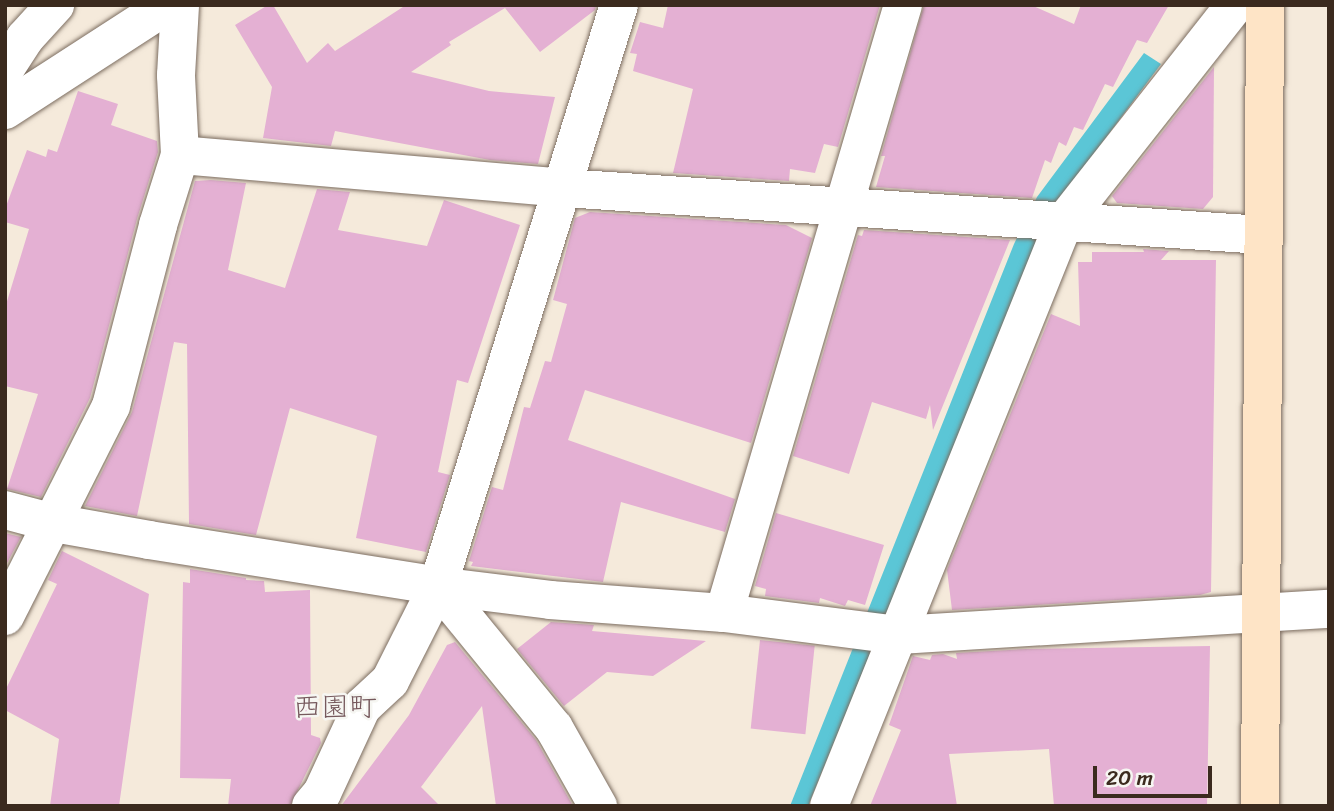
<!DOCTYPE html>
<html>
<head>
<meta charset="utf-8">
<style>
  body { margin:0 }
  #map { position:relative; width:1334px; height:811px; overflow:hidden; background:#f5eadb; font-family:Sriracha,"Klee One",sans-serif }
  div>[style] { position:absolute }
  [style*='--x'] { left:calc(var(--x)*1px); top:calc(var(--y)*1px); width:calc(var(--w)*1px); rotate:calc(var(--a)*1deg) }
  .water>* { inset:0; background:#5bc6d6 }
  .building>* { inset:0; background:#e4b0d3; transform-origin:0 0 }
  .roads { filter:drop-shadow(0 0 2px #7c6d60) drop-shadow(0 0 2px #7c6d60) }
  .street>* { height:38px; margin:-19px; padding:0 19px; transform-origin:19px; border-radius:19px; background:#fff }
  .secondary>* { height:38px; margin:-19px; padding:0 19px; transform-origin:19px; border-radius:19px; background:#fee4c6 }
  span { translate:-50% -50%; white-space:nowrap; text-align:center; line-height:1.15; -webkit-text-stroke:5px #f6f6f2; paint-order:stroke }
  .quarter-label { font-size:28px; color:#76595d }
  .frame { position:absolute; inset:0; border:7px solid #3b2a1e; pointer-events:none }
  .scale { position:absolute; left:1093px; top:766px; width:119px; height:32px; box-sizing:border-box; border:4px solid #3b2a1e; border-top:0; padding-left:9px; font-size:21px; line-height:24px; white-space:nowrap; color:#3b2a1e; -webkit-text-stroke:5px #f6f6f2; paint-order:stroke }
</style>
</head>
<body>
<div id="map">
  <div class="water">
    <i style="clip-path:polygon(1144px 53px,1161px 64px,1051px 211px,808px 806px,790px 806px,1014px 244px,1037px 197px)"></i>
  </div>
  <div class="building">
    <i style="clip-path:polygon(268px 5px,273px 5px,307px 63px,328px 43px,335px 51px,406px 5px,596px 5px,595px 10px,540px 52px,505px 8px,449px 42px,451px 45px,411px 72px,489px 91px,555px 97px,538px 164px,490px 160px,335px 131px,331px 146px,263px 138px,272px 87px,235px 25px)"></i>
    <i style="clip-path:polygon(668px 5px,880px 5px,838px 147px,824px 144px,815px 173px,790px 169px,789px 181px,673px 173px,693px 89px,633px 71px,637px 54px,630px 53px,640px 22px,663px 28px)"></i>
    <i style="clip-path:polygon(924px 5px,1031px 5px,1074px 24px,1081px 5px,1169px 5px,1147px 43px,1137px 40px,1113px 87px,1105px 84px,1083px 130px,1074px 127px,1066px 146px,1059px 142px,1051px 163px,1045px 160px,1032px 198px,876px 187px,885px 156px,881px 156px)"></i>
    <i style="clip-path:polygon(1214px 67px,1213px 197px,1203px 209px,1117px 203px,1112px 196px)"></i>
    <i style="clip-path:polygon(78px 91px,118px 104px,111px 125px,157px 141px,158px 152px,137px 219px,90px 398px,41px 497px,7px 489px,38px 394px,5px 386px,5px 308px,29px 229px,5px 222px,5px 209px,27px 150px,46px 157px,48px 149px,57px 152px)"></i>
    <i style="clip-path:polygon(211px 180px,246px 183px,228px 270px,285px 288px,317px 189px,350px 192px,338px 230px,427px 246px,444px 200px,520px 225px,468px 383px,457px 380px,438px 472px,450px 475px,426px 552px,356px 538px,377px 436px,290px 408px,256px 535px,189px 524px,187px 344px,174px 342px,137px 516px,85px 506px,132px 412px,195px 181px)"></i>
    <i style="clip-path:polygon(590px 212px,786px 225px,812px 238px,751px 443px,585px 390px,568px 440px,735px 499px,725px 532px,621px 502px,603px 582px,471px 566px,473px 562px,469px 561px,492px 487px,503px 490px,524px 407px,530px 408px,545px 361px,551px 362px,567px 304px,553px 300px,575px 218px)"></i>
    <i style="clip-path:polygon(864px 230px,1010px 240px,933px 430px,930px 405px,926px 419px,872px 402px,849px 474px,793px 456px,858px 235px,862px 236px)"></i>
    <i style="clip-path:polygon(1143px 249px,1169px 251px,1161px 260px,1216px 260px,1211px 592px,1200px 595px,952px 610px,947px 570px,1051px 314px,1080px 326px,1078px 262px,1092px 262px,1092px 252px,1144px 252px)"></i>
    <i style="clip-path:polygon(776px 513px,884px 545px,865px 605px,848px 600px,845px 606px,820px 598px,819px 603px,765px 596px,766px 589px,755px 586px)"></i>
    <i style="clip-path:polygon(5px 533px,21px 537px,6px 565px,5px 564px)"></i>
    <i style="clip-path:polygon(62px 551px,149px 594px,119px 806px,50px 806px,59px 739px,5px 710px,5px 691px,57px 584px,48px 580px)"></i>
    <i style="clip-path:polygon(190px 569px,246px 578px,246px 580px,264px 581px,265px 592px,310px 590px,311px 735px,320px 738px,321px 743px,290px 806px,228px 806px,231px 779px,180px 778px,183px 582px,190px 583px)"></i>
    <i style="clip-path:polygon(551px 622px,594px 625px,592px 631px,706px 641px,653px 676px,607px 672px,564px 706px,517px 649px)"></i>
    <i style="left:760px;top:640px;width:55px;height:89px;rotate:6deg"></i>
    <i style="clip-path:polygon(455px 642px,536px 740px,573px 806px,496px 806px,482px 706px,421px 787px,440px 806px,341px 806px,409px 715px,447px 645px)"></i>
    <i style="clip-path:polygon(1210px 646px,1207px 806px,1054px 806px,1049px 749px,949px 754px,957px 806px,870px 806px,901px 730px,889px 725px,913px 656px,930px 660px,932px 655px,943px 654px,957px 659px,956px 653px,1026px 649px)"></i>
  </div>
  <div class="roads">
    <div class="street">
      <i style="--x:5;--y:69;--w:37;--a:-57"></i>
      <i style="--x:25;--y:38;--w:45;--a:-47.7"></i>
      <i style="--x:5;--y:110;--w:193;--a:-32.9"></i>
      <i style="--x:180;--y:155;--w:385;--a:4.9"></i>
      <i style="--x:564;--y:188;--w:700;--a:3.85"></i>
      <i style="--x:5;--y:510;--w:51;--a:14.9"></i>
      <i style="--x:54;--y:523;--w:97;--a:10.1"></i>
      <i style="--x:149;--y:540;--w:293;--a:9"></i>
      <i style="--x:438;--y:586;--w:113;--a:7.1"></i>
      <i style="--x:550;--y:600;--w:174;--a:4.3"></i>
      <i style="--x:724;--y:613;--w:176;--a:7.2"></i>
      <i style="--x:899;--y:635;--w:431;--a:-3.5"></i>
      <i style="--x:438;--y:586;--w:183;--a:50.8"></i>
      <i style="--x:554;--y:728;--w:90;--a:60.6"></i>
      <i style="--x:724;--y:613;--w:634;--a:-73.6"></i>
      <i style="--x:5;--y:616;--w:235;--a:-63.2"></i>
      <i style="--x:111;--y:406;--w:187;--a:-75.4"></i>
      <i style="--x:158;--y:225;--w:73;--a:-72.6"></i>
      <i style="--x:180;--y:155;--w:80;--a:-92.9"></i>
      <i style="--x:176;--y:75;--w:70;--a:-86.7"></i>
      <i style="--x:311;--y:806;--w:17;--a:-50"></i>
      <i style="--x:322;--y:793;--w:95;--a:-65.1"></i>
      <i style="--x:362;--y:707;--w:38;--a:-43"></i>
      <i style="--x:390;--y:681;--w:106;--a:-63.2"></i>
      <i style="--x:438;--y:586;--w:609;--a:-72.7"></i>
      <i style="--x:829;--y:806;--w:630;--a:-68.08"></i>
      <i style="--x:1064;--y:222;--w:276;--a:-51.8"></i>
    </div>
    <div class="secondary">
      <i style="--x:1260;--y:806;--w:801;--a:-89.64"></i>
    </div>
  </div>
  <div class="quarter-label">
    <span style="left:335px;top:707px">西園町</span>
  </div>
  <div class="frame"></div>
  <div class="scale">20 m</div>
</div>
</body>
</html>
